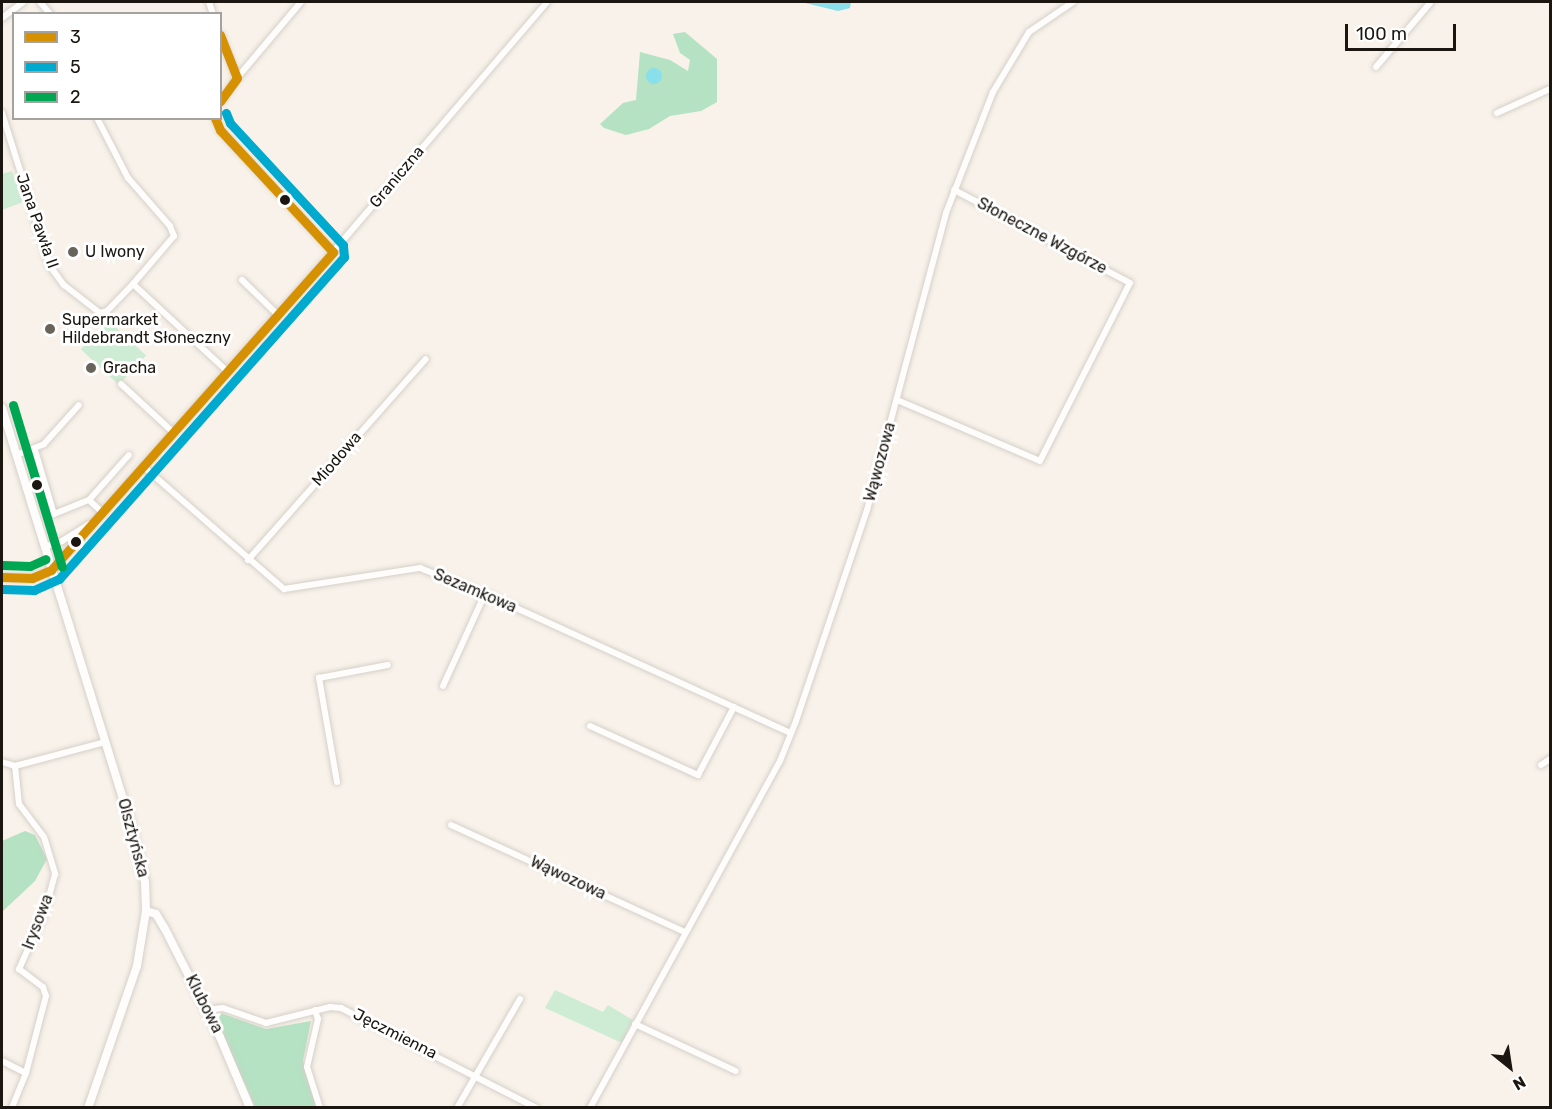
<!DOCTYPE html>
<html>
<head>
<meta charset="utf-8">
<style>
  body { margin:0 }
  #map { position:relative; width:1552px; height:1109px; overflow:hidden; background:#f8f2ea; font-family:Rubik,sans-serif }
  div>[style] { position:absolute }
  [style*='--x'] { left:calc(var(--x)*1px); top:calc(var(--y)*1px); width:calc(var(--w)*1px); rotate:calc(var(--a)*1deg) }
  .green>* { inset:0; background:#ceecd4; transform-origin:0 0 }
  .forest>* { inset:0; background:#b4e2c2 }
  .water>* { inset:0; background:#89e0ea }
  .round { border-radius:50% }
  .roads { filter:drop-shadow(0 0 2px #d5d0c9) drop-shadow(0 0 2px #d5d0c9) }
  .minor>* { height:6px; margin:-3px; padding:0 3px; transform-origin:3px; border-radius:3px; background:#fefdfc }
  .tertiary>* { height:8px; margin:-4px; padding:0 4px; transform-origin:4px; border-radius:4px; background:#fefdfc }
  .bus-1>* { height:9px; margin:-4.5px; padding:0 4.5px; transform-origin:4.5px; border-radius:4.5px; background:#d69102 }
  .bus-2>* { height:9px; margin:-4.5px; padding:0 4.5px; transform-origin:4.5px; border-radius:4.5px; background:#00a9ce }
  .bus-3>* { height:9px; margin:-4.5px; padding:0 4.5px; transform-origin:4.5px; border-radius:4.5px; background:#00a651 }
  .dots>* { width:16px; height:16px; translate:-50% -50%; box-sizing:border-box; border:3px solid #fff; border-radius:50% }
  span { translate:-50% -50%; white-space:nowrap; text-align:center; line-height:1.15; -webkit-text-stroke:6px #fff; paint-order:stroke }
  .street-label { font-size:16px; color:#1b1710 }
  .poi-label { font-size:16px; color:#1b1710 }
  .left { translate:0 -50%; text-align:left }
  .frame { position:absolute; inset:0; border:3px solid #1b1710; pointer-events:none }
  .legend { position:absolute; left:12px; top:12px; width:210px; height:108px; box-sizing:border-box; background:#fff; border:2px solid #a4a29f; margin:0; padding:8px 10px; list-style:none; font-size:18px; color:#1b1710 }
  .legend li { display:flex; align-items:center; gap:12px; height:30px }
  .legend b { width:30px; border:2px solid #a4a29f }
  .north { position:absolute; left:1480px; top:1037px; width:60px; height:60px; -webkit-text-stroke:4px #fff; paint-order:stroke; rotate:150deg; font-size:16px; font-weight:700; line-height:24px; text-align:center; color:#1b1710 }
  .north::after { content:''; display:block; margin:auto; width:21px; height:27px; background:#1b1710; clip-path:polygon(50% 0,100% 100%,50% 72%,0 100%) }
  .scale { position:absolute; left:1345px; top:24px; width:111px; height:27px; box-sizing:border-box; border:3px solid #1b1710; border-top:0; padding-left:8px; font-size:18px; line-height:21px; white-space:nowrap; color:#1b1710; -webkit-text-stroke:4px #fff; paint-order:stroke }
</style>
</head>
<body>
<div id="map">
  <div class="green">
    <i style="clip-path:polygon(12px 171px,23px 202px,2px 210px,2px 174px)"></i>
    <i style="left:108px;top:320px;width:52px;height:40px;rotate:43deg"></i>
    <i style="clip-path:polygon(555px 990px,603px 1012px,608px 1005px,633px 1020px,622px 1043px,545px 1008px)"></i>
  </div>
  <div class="forest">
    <i style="clip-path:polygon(685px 32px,717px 59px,717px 102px,701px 111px,670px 116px,649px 129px,626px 135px,604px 128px,600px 124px,623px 103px,636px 100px,640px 52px,670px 60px,688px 71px,690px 60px,680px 53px,673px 34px)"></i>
    <i style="clip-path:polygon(25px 831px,35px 835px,47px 859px,35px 881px,2px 912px,2px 841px)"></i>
    <i style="clip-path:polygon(221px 1013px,266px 1029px,311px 1021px,303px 1061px,318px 1107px,255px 1107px,217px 1023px)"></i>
  </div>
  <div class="water">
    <i style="clip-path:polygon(801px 2px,851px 2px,850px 8px,838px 11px)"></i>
    <i class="round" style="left:646px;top:68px;width:16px;height:16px"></i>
  </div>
  <div class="roads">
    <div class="minor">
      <i style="--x:40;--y:2;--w:16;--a:50"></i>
      <i style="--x:209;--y:2;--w:13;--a:72"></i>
      <i style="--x:2;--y:18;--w:26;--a:-37"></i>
      <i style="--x:220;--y:34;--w:47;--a:68.9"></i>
      <i style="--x:237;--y:78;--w:29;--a:125"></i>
      <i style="--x:1376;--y:67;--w:85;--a:-49.8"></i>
      <i style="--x:237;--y:78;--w:99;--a:-49.9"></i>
      <i style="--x:2;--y:113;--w:160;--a:72.6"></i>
      <i style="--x:50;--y:266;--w:24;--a:54"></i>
      <i style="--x:64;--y:285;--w:46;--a:37.9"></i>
      <i style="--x:100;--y:313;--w:7;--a:-16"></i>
      <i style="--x:107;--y:311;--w:37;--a:-46"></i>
      <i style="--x:133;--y:284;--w:63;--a:-49.5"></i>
      <i style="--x:174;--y:236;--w:11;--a:-112"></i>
      <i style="--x:170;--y:226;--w:64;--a:-131.2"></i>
      <i style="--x:128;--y:178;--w:68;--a:-117.3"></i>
      <i style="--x:1497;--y:113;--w:58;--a:-24.4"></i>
      <i style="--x:215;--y:118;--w:13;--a:67"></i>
      <i style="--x:220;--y:130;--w:166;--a:47.2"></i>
      <i style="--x:242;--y:280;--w:50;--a:44.2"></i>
      <i style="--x:133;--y:284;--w:129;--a:42.8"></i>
      <i style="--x:121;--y:384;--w:72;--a:42.8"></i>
      <i style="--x:897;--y:400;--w:155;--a:23.1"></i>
      <i style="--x:1040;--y:461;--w:199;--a:-63.2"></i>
      <i style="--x:1130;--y:283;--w:199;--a:-152.1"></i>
      <i style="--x:35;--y:450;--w:67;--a:73.5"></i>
      <i style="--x:54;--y:514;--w:38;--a:-22"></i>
      <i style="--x:89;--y:500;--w:19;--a:43"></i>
      <i style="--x:16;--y:455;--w:30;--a:-21"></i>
      <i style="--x:44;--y:444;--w:52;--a:-48.1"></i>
      <i style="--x:144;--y:467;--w:186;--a:41.1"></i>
      <i style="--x:284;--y:589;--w:138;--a:-8.8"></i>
      <i style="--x:420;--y:568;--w:78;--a:21.9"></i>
      <i style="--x:492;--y:597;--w:328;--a:24.5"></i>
      <i style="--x:89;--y:500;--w:60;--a:-48.4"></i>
      <i style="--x:44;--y:547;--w:19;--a:-18"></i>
      <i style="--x:62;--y:541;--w:32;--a:-32"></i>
      <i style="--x:248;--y:560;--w:268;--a:-48.5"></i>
      <i style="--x:2;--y:577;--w:30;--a:2"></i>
      <i style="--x:32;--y:578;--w:21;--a:-23"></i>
      <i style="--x:51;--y:570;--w:425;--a:-48.4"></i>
      <i style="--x:333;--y:252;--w:329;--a:-49.4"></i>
      <i style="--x:443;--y:686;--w:101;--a:-65.5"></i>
      <i style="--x:590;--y:726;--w:119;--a:24.4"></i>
      <i style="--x:698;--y:775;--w:77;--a:-62.1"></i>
      <i style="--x:2;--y:762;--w:14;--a:17"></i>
      <i style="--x:15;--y:766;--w:38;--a:84"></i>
      <i style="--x:19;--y:804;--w:41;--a:52.9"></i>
      <i style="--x:44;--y:837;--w:39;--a:73"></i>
      <i style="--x:55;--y:874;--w:38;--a:105"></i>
      <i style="--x:45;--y:911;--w:64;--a:114.1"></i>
      <i style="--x:19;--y:969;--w:30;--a:37"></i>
      <i style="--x:43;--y:987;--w:9;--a:72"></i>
      <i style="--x:46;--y:996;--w:80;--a:104.6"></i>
      <i style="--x:26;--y:1073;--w:38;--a:112"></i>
      <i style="--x:1541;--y:765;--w:11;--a:-34"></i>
      <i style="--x:15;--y:766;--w:93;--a:-14.9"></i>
      <i style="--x:337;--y:782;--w:106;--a:-99.8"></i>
      <i style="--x:319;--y:678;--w:70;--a:-10.7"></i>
      <i style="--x:451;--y:825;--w:257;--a:24.6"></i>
      <i style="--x:206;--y:1010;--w:17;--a:-7"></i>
      <i style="--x:223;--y:1008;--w:46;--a:19.2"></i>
      <i style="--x:266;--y:1023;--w:66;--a:-14"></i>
      <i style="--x:330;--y:1007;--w:11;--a:5"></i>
      <i style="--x:341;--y:1008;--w:219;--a:27.1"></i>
      <i style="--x:315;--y:1010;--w:9;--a:72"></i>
      <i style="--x:318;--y:1019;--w:49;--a:102.9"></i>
      <i style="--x:307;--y:1067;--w:43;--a:72.4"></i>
      <i style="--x:635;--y:1024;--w:111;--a:25"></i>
      <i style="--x:2;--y:1061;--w:27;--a:27"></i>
      <i style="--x:457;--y:1108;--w:126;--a:-60"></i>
      <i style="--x:590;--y:1108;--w:396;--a:-61.3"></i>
      <i style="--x:780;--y:761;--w:43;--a:-68.2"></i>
      <i style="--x:796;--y:721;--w:223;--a:-71.4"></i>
      <i style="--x:867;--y:510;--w:307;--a:-75.1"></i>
      <i style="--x:946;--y:213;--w:130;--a:-68.8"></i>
      <i style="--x:993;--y:92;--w:70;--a:-59"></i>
      <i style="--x:1029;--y:32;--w:53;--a:-34.3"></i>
    </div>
    <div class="tertiary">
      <i style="--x:2;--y:408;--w:425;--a:72.8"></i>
      <i style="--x:128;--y:814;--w:70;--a:76"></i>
      <i style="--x:145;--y:882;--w:29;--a:88"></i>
      <i style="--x:146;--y:911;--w:56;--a:99.3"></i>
      <i style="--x:137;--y:966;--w:150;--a:109"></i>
      <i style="--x:146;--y:911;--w:10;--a:17"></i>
      <i style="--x:156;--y:914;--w:17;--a:59"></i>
      <i style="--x:165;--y:929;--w:121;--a:63"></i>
      <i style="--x:220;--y:1037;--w:77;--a:67.1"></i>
    </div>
  </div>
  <div class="bus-1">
    <i style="--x:220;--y:35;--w:46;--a:68.4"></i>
    <i style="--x:237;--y:78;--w:29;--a:126"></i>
    <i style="--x:215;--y:118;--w:13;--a:67"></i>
    <i style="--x:220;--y:130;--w:166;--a:47.2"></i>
    <i style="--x:2;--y:577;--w:30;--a:2"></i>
    <i style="--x:32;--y:578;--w:21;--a:-23"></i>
    <i style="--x:51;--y:570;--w:425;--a:-48.4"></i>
  </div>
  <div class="bus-2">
    <i style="--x:2;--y:589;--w:32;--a:2"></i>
    <i style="--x:34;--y:590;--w:27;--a:-24"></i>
    <i style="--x:59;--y:579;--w:430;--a:-48.5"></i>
    <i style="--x:344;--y:257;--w:12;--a:-95"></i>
    <i style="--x:343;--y:245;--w:166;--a:-132.8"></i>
    <i style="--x:230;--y:123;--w:11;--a:-112"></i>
  </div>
  <div class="bus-3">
    <i style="--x:13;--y:405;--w:169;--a:73.2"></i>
    <i style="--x:2;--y:565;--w:28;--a:2"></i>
    <i style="--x:30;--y:566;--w:17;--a:-24"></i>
  </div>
  <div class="dots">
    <i style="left:285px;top:200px;background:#1b1710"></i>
    <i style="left:73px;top:252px;background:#68645c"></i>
    <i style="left:50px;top:329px;background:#68645c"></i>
    <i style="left:91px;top:368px;background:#68645c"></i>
    <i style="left:37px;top:485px;background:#1b1710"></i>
    <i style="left:76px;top:542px;background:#1b1710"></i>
  </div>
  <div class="street-label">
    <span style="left:397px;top:177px;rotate:-50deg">Graniczna</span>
    <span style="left:37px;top:221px;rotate:71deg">Jana Pawła II</span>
    <span style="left:1042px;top:236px;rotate:28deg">Słoneczne Wzgórze</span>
    <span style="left:337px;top:459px;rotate:-49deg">Miodowa</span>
    <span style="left:880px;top:462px;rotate:-75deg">Wąwozowa</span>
    <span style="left:475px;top:591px;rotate:23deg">Sezamkowa</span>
    <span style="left:133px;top:838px;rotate:75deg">Olsztyńska</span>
    <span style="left:568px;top:878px;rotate:25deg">Wąwozowa</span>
    <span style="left:38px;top:922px;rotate:-69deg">Irysowa</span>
    <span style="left:204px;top:1004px;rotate:63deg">Klubowa</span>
    <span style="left:395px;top:1034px;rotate:27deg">Jęczmienna</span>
  </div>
  <div class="poi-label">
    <span class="left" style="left:85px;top:252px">U Iwony</span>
    <span class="left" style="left:62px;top:329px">Supermarket<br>Hildebrandt Słoneczny</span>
    <span class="left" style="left:103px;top:368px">Gracha</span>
  </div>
  <div class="frame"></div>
  <ul class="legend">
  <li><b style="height:8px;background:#d69102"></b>3</li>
  <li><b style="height:8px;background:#00a9ce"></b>5</li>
  <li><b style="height:8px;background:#00a651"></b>2</li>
  </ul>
  <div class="north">N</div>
  <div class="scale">100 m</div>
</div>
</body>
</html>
